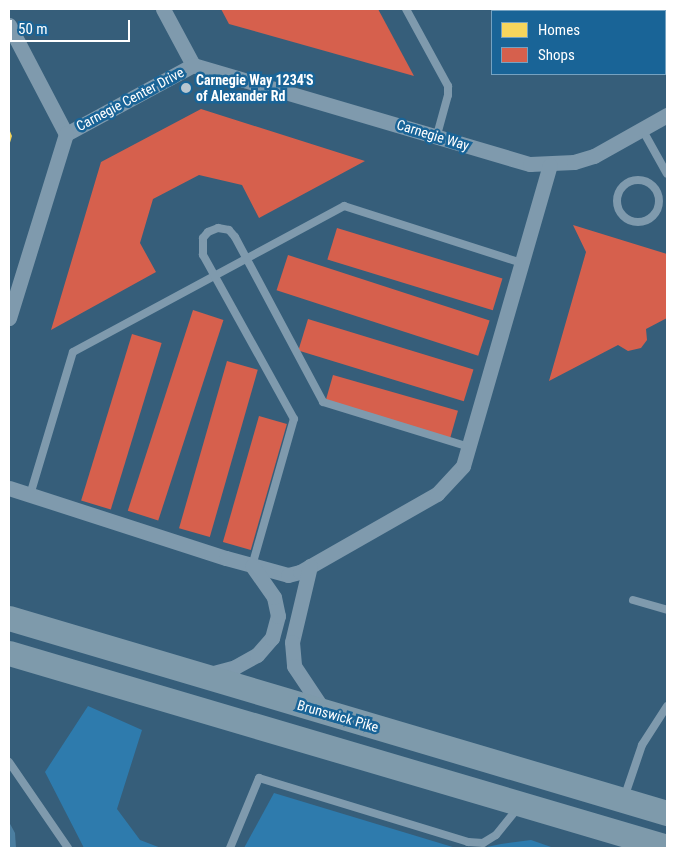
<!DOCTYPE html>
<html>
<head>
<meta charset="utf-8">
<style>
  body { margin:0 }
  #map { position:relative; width:676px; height:857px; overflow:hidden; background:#365e7a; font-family:"Roboto Condensed",sans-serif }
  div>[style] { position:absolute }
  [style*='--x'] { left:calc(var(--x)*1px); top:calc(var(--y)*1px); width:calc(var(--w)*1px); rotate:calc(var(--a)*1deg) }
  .green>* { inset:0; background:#2e7bad }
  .water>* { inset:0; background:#4b7ea0 }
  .homes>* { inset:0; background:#f6d55c }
  .shops>* { inset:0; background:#d6604d; transform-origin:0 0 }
  .service>* { height:8px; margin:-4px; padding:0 4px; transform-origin:4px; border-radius:4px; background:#7f9aad }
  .service>.ring { margin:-4px; padding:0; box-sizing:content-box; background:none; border:8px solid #7f9aad; border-radius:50% }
  .minor>* { height:15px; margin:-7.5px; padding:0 7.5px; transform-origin:7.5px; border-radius:7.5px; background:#7f9aad }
  .trunk>* { height:25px; margin:-12.5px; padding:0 12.5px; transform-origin:12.5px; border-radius:12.5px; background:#7e9aab }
  .dots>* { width:14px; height:14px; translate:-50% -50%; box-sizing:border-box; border:2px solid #196497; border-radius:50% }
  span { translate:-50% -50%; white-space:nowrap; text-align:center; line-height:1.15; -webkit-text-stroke:5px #196497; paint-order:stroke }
  .poi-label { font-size:14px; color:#fff; font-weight:700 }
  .left { translate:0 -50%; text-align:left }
  .street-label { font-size:14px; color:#fff }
  .frame { position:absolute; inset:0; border:10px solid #fff; pointer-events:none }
  .legend { position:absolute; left:491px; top:10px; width:175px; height:65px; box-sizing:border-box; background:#196497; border:1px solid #75a2c1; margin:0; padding:6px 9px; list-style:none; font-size:15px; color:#fff }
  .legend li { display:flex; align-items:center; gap:10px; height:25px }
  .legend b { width:25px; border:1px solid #75a2c1 }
  .scale { position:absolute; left:10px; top:20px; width:120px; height:22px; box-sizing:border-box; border:2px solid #fff; border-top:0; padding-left:6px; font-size:15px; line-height:18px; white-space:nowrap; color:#fff; -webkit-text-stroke:4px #196497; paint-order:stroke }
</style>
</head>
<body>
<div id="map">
  <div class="green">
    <i style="clip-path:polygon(88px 706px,142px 730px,117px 809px,140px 840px,161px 848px,84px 848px,45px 772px)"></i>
    <i style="clip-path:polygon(274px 793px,456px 848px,244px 848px)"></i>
    <i style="clip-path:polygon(531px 840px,554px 848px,482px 848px,501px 844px)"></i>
  </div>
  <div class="water">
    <i style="clip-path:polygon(9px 822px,15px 833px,16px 848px,9px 848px)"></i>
  </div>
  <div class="homes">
    <i style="clip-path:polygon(9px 129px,12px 136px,9px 146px)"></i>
  </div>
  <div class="shops">
    <i style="clip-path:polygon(221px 9px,378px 9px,414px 76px,229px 24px)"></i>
    <i style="clip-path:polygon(201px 109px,365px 161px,259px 218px,242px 185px,199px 175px,153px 199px,140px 243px,156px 272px,51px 330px,101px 162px)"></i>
    <i style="clip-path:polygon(573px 225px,667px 254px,667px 318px,646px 329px,647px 340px,641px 348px,628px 351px,618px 345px,549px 381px,586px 252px)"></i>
    <i style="left:337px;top:228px;width:173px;height:33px;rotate:17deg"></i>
    <i style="left:288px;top:255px;width:212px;height:37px;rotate:18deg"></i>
    <i style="left:193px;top:310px;width:32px;height:211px;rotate:18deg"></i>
    <i style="left:308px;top:319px;width:173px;height:33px;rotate:17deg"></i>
    <i style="left:132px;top:334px;width:31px;height:174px;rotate:17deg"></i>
    <i style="left:227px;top:361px;width:32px;height:174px;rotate:16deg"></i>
    <i style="left:333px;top:375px;width:130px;height:29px;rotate:16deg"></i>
    <i style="left:259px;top:416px;width:29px;height:131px;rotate:16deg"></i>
  </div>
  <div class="service">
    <i style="--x:406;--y:9;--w:88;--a:61.4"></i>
    <i style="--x:448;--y:86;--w:9;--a:90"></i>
    <i style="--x:448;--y:95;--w:41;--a:105.4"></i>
    <i style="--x:642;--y:129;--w:51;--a:60.9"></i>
    <i class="ring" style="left:617px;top:180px;width:34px;height:34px"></i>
    <i style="--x:30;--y:495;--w:149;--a:-73.3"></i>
    <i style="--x:73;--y:352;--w:308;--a:-28.3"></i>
    <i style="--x:344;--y:206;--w:187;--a:17.8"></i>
    <i style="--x:252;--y:566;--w:153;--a:-74.1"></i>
    <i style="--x:294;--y:419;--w:188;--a:-119"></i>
    <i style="--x:203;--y:255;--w:17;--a:-90"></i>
    <i style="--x:203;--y:238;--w:8;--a:-50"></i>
    <i style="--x:208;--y:232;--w:11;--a:-22"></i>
    <i style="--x:218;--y:228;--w:11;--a:10"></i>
    <i style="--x:229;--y:230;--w:9;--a:49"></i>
    <i style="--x:235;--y:237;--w:187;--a:61.9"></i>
    <i style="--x:323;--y:402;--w:153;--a:17.1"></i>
    <i style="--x:633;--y:600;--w:35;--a:16"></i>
    <i style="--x:9;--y:762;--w:104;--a:55.5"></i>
    <i style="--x:624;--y:798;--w:56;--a:-71.2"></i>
    <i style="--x:642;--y:745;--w:46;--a:-57.3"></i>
    <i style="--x:230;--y:848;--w:76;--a:-67.5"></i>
    <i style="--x:259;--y:778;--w:219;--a:17"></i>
    <i style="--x:468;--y:842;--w:15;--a:4"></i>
    <i style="--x:483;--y:843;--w:15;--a:-32"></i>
    <i style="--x:496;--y:835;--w:36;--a:-51"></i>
  </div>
  <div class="minor">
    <i style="--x:163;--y:9;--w:64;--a:61.8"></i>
    <i style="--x:9;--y:25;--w:123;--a:62.4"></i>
    <i style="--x:66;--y:134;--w:145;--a:-28.5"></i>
    <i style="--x:193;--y:65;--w:351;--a:16.4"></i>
    <i style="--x:530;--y:164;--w:44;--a:-2.6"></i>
    <i style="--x:574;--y:162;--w:21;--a:-17"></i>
    <i style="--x:594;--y:156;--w:84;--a:-29.3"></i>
    <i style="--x:9;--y:318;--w:193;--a:-72.8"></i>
    <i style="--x:9;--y:488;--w:228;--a:17.9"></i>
    <i style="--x:226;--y:558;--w:64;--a:15.3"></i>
    <i style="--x:288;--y:575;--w:12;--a:-14"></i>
    <i style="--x:300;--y:572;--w:158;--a:-29.7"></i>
    <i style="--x:437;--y:494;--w:38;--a:-47"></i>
    <i style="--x:463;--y:466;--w:313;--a:-73.9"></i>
    <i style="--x:310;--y:566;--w:78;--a:103.3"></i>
    <i style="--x:292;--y:642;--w:24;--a:85"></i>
    <i style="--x:294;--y:666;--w:54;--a:56.3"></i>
    <i style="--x:206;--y:675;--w:30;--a:-15"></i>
    <i style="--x:235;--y:667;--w:25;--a:-29"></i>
    <i style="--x:257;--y:655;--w:23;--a:-49"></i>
    <i style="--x:272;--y:638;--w:23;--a:-75"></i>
    <i style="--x:278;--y:616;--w:19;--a:-102"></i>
    <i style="--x:274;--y:597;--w:38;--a:-125"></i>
  </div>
  <div class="trunk">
    <i style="--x:9;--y:618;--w:686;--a:16.51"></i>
    <i style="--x:9;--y:653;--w:686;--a:16.43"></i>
  </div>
  <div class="dots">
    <i style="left:186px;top:88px;background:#b9c7d0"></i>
  </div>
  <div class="poi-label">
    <span class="left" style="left:196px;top:88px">Carnegie Way 1234'S<br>of Alexander Rd</span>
  </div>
  <div class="street-label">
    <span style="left:130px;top:99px;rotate:-28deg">Carnegie Center Drive</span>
    <span style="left:433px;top:135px;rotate:17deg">Carnegie Way</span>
    <span style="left:338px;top:716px;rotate:16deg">Brunswick Pike</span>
  </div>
  <div class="frame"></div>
  <ul class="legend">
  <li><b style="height:14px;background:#f6d55c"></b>Homes</li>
  <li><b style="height:14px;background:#d6604d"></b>Shops</li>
  </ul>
  <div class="scale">50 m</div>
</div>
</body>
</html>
